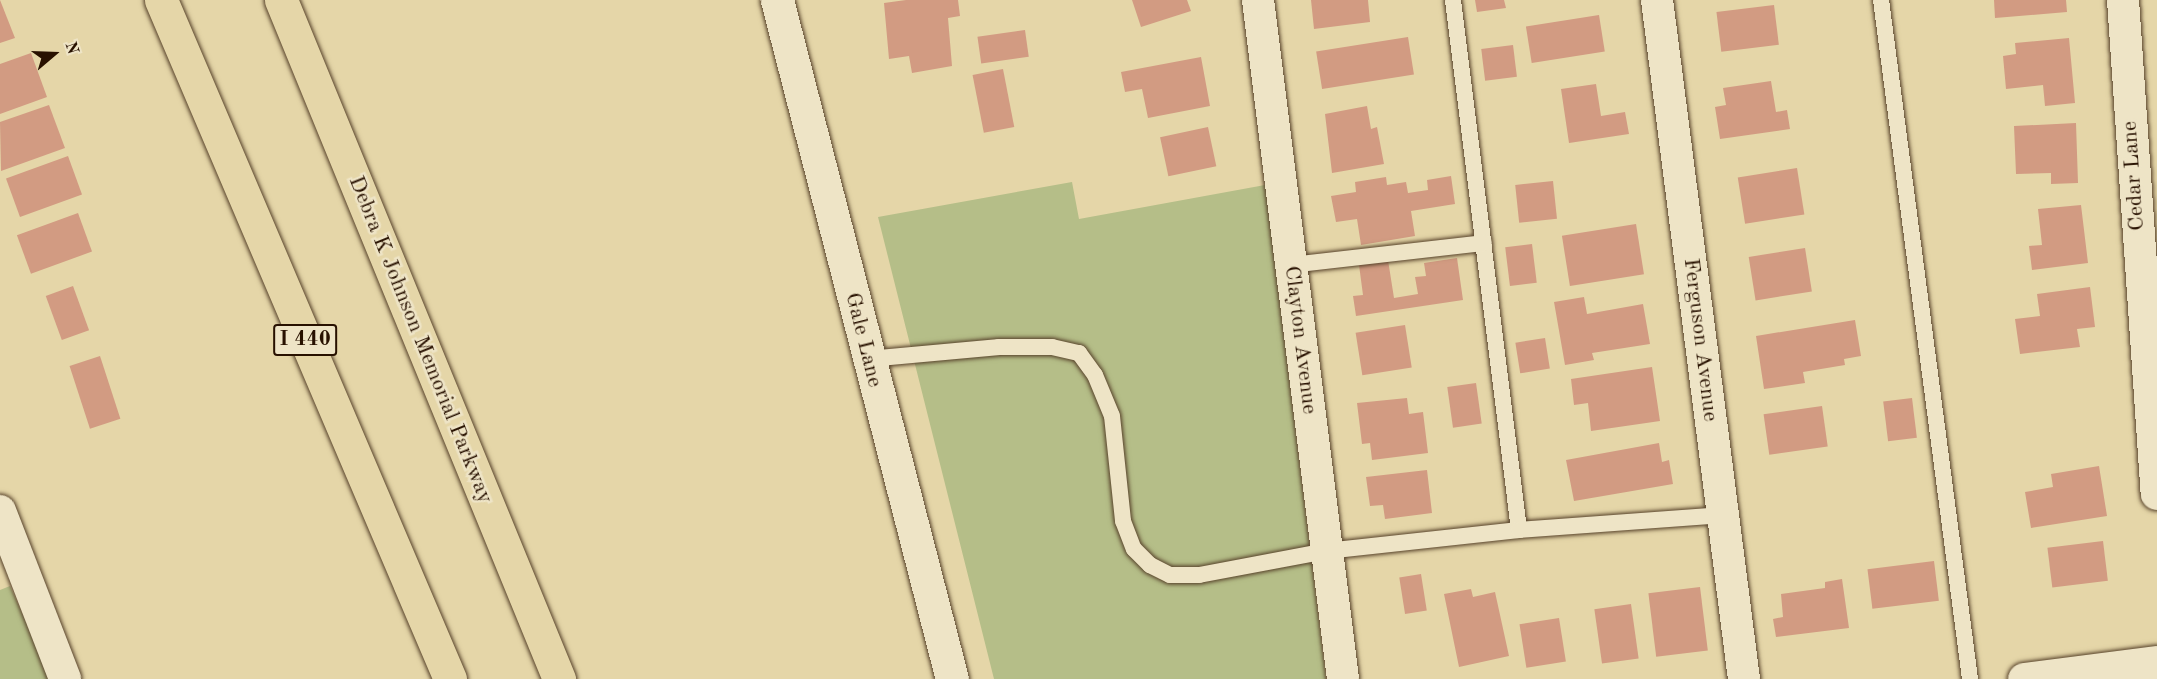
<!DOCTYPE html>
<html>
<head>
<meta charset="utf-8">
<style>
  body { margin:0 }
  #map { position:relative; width:2157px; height:679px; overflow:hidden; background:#e5d6a8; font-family:"Old Standard TT",serif }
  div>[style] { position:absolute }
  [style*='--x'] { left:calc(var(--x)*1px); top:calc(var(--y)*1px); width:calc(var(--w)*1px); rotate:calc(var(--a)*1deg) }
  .green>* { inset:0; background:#b5be88 }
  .building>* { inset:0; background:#d29b82; transform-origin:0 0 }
  .roads { filter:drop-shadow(0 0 2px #57422a) drop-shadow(0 0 2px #57422a) }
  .lane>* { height:16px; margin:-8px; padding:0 8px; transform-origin:8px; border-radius:8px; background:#eee4c6 }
  .street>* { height:32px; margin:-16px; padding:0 16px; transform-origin:16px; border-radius:16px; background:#eee4c6 }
  .secondary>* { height:33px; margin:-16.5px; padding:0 16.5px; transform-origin:16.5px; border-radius:16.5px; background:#eee4c6 }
  .highway>* { height:33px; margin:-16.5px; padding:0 16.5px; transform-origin:16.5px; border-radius:16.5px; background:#e5d6a8 }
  span { translate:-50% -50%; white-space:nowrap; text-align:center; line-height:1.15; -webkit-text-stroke:5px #eee4c6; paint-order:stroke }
  .shield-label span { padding:2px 4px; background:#eee4c6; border:2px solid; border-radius:4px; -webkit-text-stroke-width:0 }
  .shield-label { font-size:21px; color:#281100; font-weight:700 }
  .street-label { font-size:22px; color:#281100 }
  .north { position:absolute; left:24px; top:24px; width:60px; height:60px; -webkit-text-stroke:4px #eee4c6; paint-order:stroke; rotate:71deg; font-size:16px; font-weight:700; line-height:24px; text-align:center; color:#281100 }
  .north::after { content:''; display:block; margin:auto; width:21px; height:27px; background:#281100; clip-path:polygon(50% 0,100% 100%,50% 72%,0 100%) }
</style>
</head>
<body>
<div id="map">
  <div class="green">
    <i style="clip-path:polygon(1072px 182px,1079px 219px,1265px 185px,1326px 679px,994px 679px,878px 217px)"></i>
    <i style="clip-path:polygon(10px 586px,51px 679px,0 679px,0 590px)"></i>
  </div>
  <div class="building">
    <i style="clip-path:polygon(0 0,15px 38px,0 43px)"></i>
    <i style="clip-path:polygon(906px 0,958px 0,960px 16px,948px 18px,952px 66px,912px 73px,909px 56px,889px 59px,884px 3px)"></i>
    <i style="clip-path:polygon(1132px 0,1187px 0,1191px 11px,1141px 27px)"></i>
    <i style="clip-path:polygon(1311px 0,1368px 0,1370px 22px,1314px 29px)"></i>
    <i style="clip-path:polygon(1475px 0,1504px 0,1506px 8px,1477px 12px)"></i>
    <i style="clip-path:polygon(1994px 0,2066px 0,2067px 12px,1995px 18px)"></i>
    <i style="left:1774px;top:5px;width:40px;height:58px;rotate:83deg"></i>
    <i style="left:1599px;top:15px;width:37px;height:74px;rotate:81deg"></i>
    <i style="left:1025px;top:30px;width:27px;height:48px;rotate:82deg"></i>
    <i style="left:1408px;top:37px;width:38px;height:93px;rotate:81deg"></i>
    <i style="clip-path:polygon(2069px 38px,2075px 103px,2045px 106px,2043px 85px,2006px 89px,2003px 56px,2016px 54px,2015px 43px)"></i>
    <i style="left:1513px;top:45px;width:32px;height:32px;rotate:83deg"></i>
    <i style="clip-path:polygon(31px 53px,47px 97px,0 114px,0 64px)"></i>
    <i style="clip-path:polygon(1201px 57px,1210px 106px,1148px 118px,1142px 89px,1125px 92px,1121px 72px)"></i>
    <i style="left:1003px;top:69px;width:59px;height:31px;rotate:79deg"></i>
    <i style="clip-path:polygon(1771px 81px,1776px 112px,1787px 110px,1790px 129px,1720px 139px,1715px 107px,1726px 105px,1723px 88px)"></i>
    <i style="clip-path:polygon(1596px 84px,1601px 116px,1625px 112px,1629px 134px,1569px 143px,1561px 89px)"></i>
    <i style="clip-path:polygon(49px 105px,65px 148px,1px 171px,0 122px)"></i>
    <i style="clip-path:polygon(1367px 106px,1371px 129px,1377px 127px,1384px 164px,1332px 173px,1325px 114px)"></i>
    <i style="clip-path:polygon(2076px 123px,2078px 183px,2051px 184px,2051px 173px,2016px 174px,2014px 126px)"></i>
    <i style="left:1208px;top:127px;width:40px;height:49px;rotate:78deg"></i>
    <i style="left:68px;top:156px;width:41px;height:66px;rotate:70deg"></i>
    <i style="left:1797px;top:168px;width:47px;height:60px;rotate:81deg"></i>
    <i style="clip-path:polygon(1451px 176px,1455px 204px,1411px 211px,1415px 236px,1361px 245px,1357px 219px,1336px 222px,1331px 196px,1356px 192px,1355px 182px,1386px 177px,1387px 185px,1406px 182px,1408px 193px,1428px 190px,1427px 180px)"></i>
    <i style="left:1553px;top:181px;width:38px;height:38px;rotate:84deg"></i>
    <i style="clip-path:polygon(2081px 205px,2088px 263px,2032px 270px,2029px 246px,2042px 245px,2038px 209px)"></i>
    <i style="left:78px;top:213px;width:41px;height:65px;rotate:70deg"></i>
    <i style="left:1636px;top:224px;width:51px;height:75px;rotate:81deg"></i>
    <i style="left:1532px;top:244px;width:39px;height:27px;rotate:83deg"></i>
    <i style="left:1805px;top:248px;width:44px;height:57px;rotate:81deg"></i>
    <i style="clip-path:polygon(1457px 258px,1463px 300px,1356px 316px,1353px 296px,1363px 295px,1359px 265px,1388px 260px,1394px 298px,1418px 294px,1415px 277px,1426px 276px,1424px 263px)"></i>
    <i style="left:73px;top:286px;width:47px;height:29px;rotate:70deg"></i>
    <i style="clip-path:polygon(2090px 287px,2095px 327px,2077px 329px,2080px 347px,2020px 354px,2015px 319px,2040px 316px,2037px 294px)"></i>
    <i style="clip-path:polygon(1584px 297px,1587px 314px,1643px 304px,1650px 344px,1592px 353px,1594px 360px,1565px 365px,1554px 302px)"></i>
    <i style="clip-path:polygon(1855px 320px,1861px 356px,1844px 359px,1845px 365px,1803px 372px,1805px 383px,1764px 389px,1756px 336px)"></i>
    <i style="left:1405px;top:325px;width:43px;height:50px;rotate:81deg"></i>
    <i style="left:1545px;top:338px;width:31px;height:30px;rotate:81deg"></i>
    <i style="left:100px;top:356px;width:66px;height:32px;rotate:72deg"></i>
    <i style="clip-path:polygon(1652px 367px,1660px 421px,1591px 431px,1588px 403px,1574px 405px,1571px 379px)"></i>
    <i style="left:1476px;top:383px;width:41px;height:29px;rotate:82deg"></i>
    <i style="clip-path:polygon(1407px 398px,1409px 414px,1423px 412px,1428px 453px,1372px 460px,1370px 443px,1362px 444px,1357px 403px)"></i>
    <i style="left:1912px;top:398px;width:40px;height:29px;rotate:83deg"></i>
    <i style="left:1822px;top:406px;width:41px;height:59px;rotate:82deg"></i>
    <i style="clip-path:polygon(1659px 443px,1662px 462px,1669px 460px,1673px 484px,1574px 501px,1566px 460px)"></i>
    <i style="clip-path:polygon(2099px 466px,2107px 516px,2031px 528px,2025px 492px,2053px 487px,2051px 474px)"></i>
    <i style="clip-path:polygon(1427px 470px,1432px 513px,1385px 519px,1383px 505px,1370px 506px,1366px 477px)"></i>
    <i style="left:2103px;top:541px;width:40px;height:56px;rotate:83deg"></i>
    <i style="left:1934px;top:561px;width:40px;height:67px;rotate:83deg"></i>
    <i style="left:1421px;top:574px;width:37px;height:22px;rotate:81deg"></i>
    <i style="clip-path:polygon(1842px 579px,1849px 628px,1776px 637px,1773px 619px,1783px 617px,1781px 594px,1825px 588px,1825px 582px)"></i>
    <i style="left:1700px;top:587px;width:64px;height:52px;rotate:83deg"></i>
    <i style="clip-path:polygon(1471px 589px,1473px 597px,1495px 592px,1509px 656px,1459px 667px,1444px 594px)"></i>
    <i style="left:1631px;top:604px;width:55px;height:37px;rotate:82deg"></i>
    <i style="left:1559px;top:618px;width:44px;height:40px;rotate:81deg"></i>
  </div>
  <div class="roads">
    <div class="lane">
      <i style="--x:1453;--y:0;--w:534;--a:82.9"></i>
      <i style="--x:1881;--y:0;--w:685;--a:82.53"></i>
      <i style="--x:1291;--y:265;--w:194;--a:-6.5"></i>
      <i style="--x:868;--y:359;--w:132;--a:-5.2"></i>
      <i style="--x:999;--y:347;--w:53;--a:0"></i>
      <i style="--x:1052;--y:347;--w:28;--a:13"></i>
      <i style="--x:1079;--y:353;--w:27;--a:54"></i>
      <i style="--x:1095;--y:375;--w:44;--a:67.5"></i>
      <i style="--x:1112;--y:416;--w:106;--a:84"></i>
      <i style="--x:1123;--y:521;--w:30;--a:69"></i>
      <i style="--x:1134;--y:549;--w:23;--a:45"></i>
      <i style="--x:1150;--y:565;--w:22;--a:27"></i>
      <i style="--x:1170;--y:575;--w:29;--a:0"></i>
      <i style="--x:1199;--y:575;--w:129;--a:-10.7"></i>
      <i style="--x:1326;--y:551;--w:194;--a:-6.2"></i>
      <i style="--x:1519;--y:530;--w:204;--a:-4.2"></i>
    </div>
    <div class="street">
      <i style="--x:1258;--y:0;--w:684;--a:82.86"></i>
      <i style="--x:1657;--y:0;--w:685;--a:82.7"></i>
      <i style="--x:2123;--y:0;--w:495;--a:86.1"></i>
      <i style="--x:0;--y:511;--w:180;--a:68.8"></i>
    </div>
    <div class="secondary">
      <i style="--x:777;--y:0;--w:701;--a:75.55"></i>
      <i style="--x:2024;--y:679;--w:134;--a:-7.3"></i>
    </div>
    <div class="highway">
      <i style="--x:161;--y:0;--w:738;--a:66.94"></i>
      <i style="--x:281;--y:0;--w:734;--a:67.73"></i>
    </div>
  </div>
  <div class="shield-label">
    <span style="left:305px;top:340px">I 440</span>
  </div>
  <div class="street-label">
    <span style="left:2134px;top:176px;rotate:-94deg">Cedar Lane</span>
    <span style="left:420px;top:340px;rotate:68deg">Debra K Johnson Memorial Parkway</span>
    <span style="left:863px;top:340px;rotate:76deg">Gale Lane</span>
    <span style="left:1300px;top:340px;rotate:83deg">Clayton Avenue</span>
    <span style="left:1700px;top:340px;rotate:83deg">Ferguson Avenue</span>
  </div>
  <div class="north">N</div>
</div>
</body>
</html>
